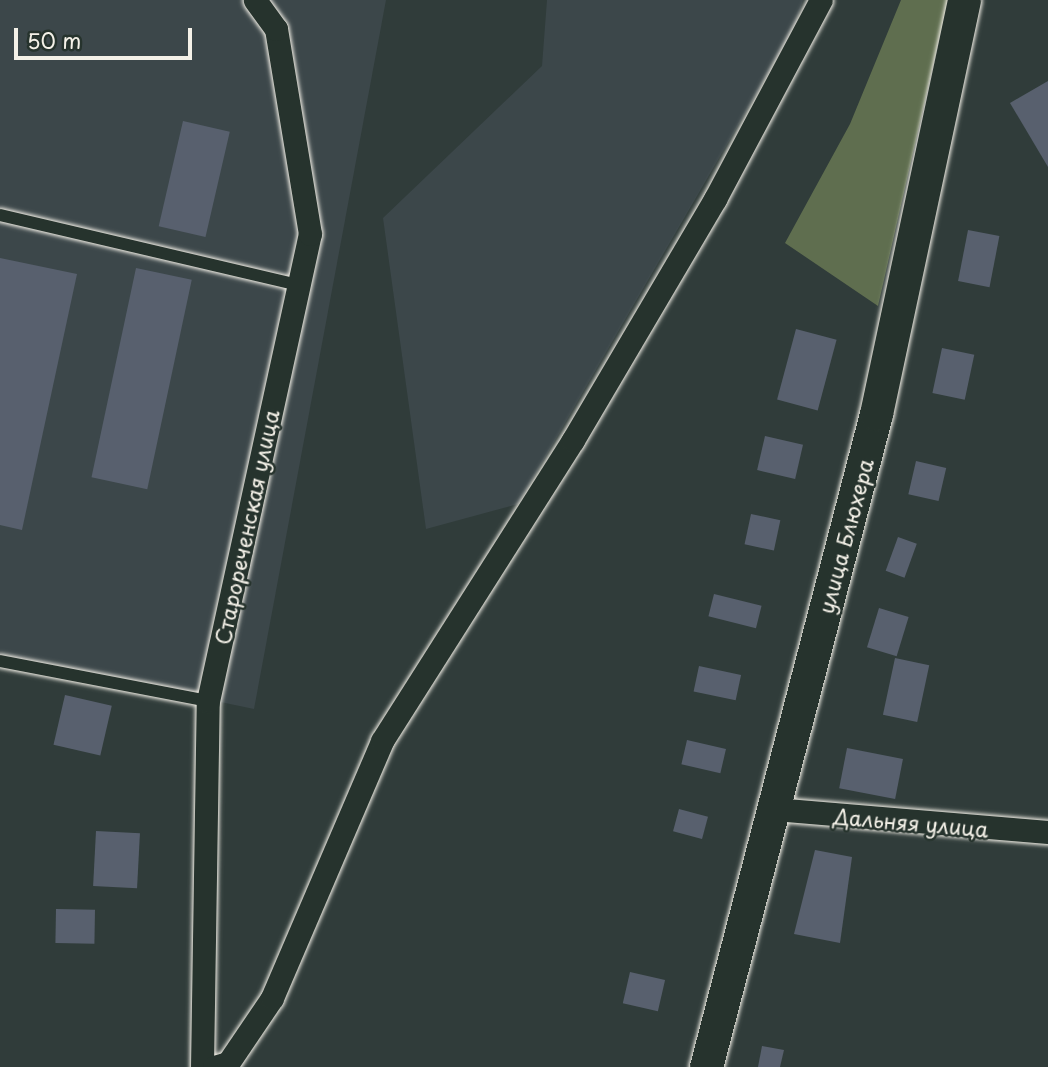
<!DOCTYPE html>
<html>
<head>
<meta charset="utf-8">
<style>
  body { margin:0 }
  #map { position:relative; width:1048px; height:1067px; overflow:hidden; background:#303c3a; font-family:"Playpen Sans",sans-serif }
  div>[style] { position:absolute }
  [style*='--x'] { left:calc(var(--x)*1px); top:calc(var(--y)*1px); width:calc(var(--w)*1px); rotate:calc(var(--a)*1deg) }
  .built>* { inset:0; background:#3c474a }
  .green>* { inset:0; background:#5f6e4f }
  .building>* { inset:0; background:#58606e; transform-origin:0 0 }
  .roads { filter:drop-shadow(0 0 2px #f4f1e8) drop-shadow(0 0 2px #f4f1e8) }
  .lane>* { height:12px; margin:-6px; padding:0 6px; transform-origin:6px; border-radius:6px; background:#26332d }
  .street>* { height:23px; margin:-11.5px; padding:0 11.5px; transform-origin:11.5px; border-radius:11.5px; background:#26332d }
  .secondary>* { height:33px; margin:-16.5px; padding:0 16.5px; transform-origin:16.5px; border-radius:16.5px; background:#26332d }
  span { translate:-50% -50%; white-space:nowrap; text-align:center; line-height:1.15; -webkit-text-stroke:5px #26332d; paint-order:stroke }
  .street-label { font-size:21px; color:#f4f1e8 }
  .scale { position:absolute; left:14px; top:28px; width:178px; height:32px; box-sizing:border-box; border:4px solid #f4f1e8; border-top:0; padding-left:9px; font-size:21px; line-height:24px; white-space:nowrap; color:#f4f1e8; -webkit-text-stroke:5px #26332d; paint-order:stroke }
</style>
</head>
<body>
<div id="map">
  <div class="built">
    <i style="clip-path:polygon(0 0,386px 0,254px 709px,0 656px)"></i>
    <i style="clip-path:polygon(547px 0,803px 0,794px 29px,518px 504px,426px 529px,383px 218px,542px 66px)"></i>
  </div>
  <div class="green">
    <i style="clip-path:polygon(901px 0,948px 0,878px 306px,785px 243px,850px 124px)"></i>
  </div>
  <div class="building">
    <i style="clip-path:polygon(1048px 81px,1048px 167px,1010px 103px)"></i>
    <i style="left:183px;top:121px;width:48px;height:108px;rotate:13deg"></i>
    <i style="left:968px;top:230px;width:32px;height:52px;rotate:11deg"></i>
    <i style="clip-path:polygon(0 258px,77px 274px,22px 530px,0 525px)"></i>
    <i style="left:136px;top:268px;width:57px;height:214px;rotate:12deg"></i>
    <i style="left:796px;top:329px;width:42px;height:73px;rotate:15deg"></i>
    <i style="left:942px;top:348px;width:33px;height:46px;rotate:12deg"></i>
    <i style="left:765px;top:436px;width:39px;height:35px;rotate:13deg"></i>
    <i style="left:916px;top:461px;width:31px;height:34px;rotate:13deg"></i>
    <i style="left:751px;top:514px;width:30px;height:31px;rotate:12deg"></i>
    <i style="left:898px;top:537px;width:20px;height:36px;rotate:20deg"></i>
    <i style="left:714px;top:594px;width:49px;height:23px;rotate:14deg"></i>
    <i style="left:879px;top:608px;width:31px;height:41px;rotate:17deg"></i>
    <i style="left:895px;top:658px;width:35px;height:58px;rotate:12deg"></i>
    <i style="left:699px;top:666px;width:43px;height:26px;rotate:12deg"></i>
    <i style="left:65px;top:695px;width:48px;height:51px;rotate:13deg"></i>
    <i style="left:687px;top:740px;width:40px;height:25px;rotate:13deg"></i>
    <i style="left:847px;top:748px;width:57px;height:41px;rotate:11deg"></i>
    <i style="left:679px;top:809px;width:30px;height:23px;rotate:15deg"></i>
    <i style="left:96px;top:831px;width:44px;height:55px;rotate:3deg"></i>
    <i style="clip-path:polygon(815px 850px,852px 857px,840px 943px,794px 934px)"></i>
    <i style="left:56px;top:909px;width:39px;height:34px;rotate:1deg"></i>
    <i style="left:630px;top:972px;width:36px;height:32px;rotate:13deg"></i>
    <i style="clip-path:polygon(762px 1046px,784px 1050px,780px 1067px,758px 1067px)"></i>
  </div>
  <div class="roads">
    <div class="lane">
      <i style="--x:0;--y:215;--w:307;--a:13.2"></i>
      <i style="--x:0;--y:661;--w:212;--a:10.9"></i>
    </div>
    <div class="street">
      <i style="--x:774;--y:809;--w:275;--a:4.8"></i>
      <i style="--x:202;--y:1067;--w:366;--a:-89.1"></i>
      <i style="--x:208;--y:701;--w:478;--a:-77.7"></i>
      <i style="--x:310;--y:234;--w:208;--a:-99.4"></i>
      <i style="--x:276;--y:29;--w:36;--a:-126"></i>
      <i style="--x:214;--y:1067;--w:15;--a:-16"></i>
      <i style="--x:228;--y:1063;--w:78;--a:-55.9"></i>
      <i style="--x:272;--y:998;--w:280;--a:-66.8"></i>
      <i style="--x:382;--y:741;--w:356;--a:-57.6"></i>
      <i style="--x:573;--y:440;--w:280;--a:-59.5"></i>
      <i style="--x:715;--y:199;--w:225;--a:-62"></i>
    </div>
    <div class="secondary">
      <i style="--x:706;--y:1067;--w:675;--a:-75.41"></i>
      <i style="--x:876;--y:414;--w:423;--a:-78"></i>
    </div>
  </div>
  <div class="street-label">
    <span style="left:246px;top:527px;rotate:-78deg">Старореченская улица</span>
    <span style="left:845px;top:536px;rotate:-75deg">улица Блюхера</span>
    <span style="left:911px;top:822px;rotate:5deg">Дальняя улица</span>
  </div>
  <div class="scale">50 m</div>
</div>
</body>
</html>
